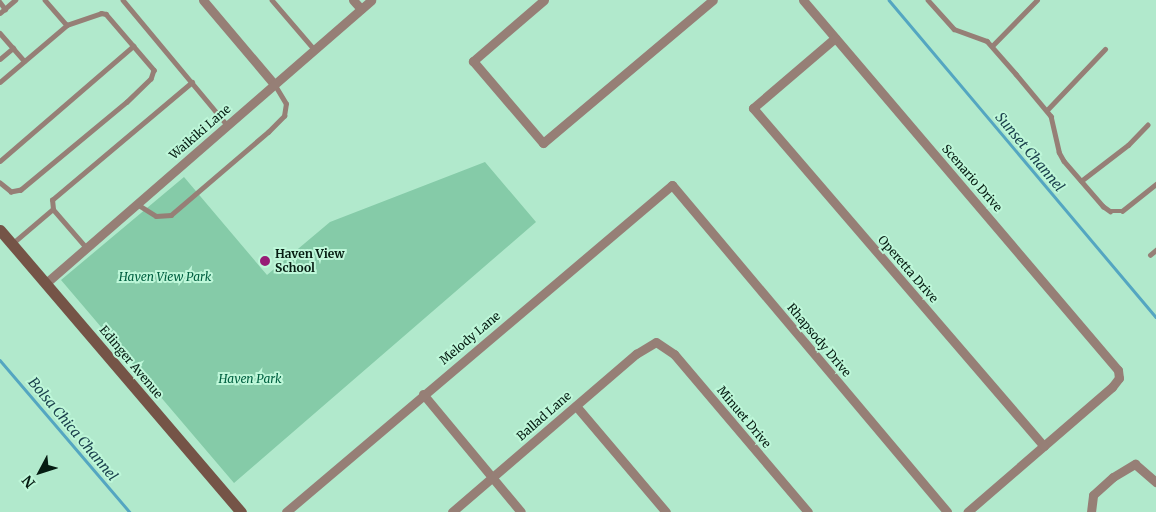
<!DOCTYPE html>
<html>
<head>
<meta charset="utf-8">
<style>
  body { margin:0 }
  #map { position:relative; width:1156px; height:512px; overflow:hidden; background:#b1e9cc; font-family:Merriweather,serif }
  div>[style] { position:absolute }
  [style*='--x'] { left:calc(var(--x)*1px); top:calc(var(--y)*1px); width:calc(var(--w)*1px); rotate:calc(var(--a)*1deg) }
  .green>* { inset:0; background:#85cba8 }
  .stream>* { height:2.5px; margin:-1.25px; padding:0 1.25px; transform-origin:1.25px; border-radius:1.25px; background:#54a6c1 }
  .service>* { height:4.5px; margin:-2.25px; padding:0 2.25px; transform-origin:2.25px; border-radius:2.25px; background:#967f76 }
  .minor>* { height:9px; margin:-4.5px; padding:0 4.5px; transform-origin:4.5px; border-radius:4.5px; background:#967f76 }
  .secondary>* { height:11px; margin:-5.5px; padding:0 5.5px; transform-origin:5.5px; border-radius:5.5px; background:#755447 }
  .dots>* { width:14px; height:14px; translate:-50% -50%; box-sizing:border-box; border:2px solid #bef7d9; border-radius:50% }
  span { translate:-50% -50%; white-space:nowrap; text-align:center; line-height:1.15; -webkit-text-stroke:4px #bef7d9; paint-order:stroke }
  .street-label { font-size:12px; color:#061c12 }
  .poi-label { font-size:12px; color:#061c12; font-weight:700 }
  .left { translate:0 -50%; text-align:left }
  .park-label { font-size:12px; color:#016040; font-style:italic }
  .water-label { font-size:14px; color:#1b414d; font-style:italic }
  .north { position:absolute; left:15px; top:447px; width:50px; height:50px; -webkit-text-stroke:4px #bef7d9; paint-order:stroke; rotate:230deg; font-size:14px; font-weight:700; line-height:20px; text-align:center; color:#061c12 }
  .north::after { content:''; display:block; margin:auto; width:18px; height:22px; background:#061c12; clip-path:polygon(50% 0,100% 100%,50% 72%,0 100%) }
</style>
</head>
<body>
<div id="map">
  <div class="green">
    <i style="clip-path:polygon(485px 162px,536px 222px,234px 483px,61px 280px,184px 177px,267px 275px,330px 222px)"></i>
  </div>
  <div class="stream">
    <i style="--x:889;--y:0;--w:414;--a:49.9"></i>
    <i style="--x:0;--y:360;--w:200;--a:49.5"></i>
  </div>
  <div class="service">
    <i style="--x:45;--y:0;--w:33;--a:49"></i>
    <i style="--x:123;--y:0;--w:163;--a:50.2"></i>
    <i style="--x:272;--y:0;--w:65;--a:49.4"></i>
    <i style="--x:928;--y:0;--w:39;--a:48"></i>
    <i style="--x:954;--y:29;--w:35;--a:20"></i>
    <i style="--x:987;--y:41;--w:44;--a:48.7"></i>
    <i style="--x:1016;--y:74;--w:55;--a:50.2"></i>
    <i style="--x:1051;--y:116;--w:37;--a:77"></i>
    <i style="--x:1059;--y:152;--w:10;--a:61"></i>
    <i style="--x:1064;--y:161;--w:60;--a:49.1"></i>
    <i style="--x:1103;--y:206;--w:9;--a:36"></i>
    <i style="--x:1110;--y:211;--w:12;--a:0"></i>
    <i style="--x:1122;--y:211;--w:43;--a:-38.5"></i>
    <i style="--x:0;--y:2;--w:9;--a:54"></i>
    <i style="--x:0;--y:13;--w:20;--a:-41"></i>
    <i style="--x:0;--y:33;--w:37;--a:49"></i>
    <i style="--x:992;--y:46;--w:64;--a:-45.6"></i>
    <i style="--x:0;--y:59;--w:17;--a:-40"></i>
    <i style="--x:0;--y:82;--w:88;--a:-40.4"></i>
    <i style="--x:67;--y:25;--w:36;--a:-19"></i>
    <i style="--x:101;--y:13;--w:5;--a:11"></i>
    <i style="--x:106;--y:14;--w:74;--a:49.4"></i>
    <i style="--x:154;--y:70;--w:9;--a:108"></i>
    <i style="--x:151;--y:79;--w:33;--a:136"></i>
    <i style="--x:127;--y:102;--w:138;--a:140.3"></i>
    <i style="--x:21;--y:190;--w:10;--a:169"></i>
    <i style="--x:11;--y:192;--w:14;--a:-141"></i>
    <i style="--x:1047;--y:110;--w:84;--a:-46.4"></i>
    <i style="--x:0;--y:161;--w:176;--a:-40.8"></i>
    <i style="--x:1081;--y:181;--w:59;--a:-37.5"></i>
    <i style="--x:1128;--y:145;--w:28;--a:-46"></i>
    <i style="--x:137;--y:204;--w:22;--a:32"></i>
    <i style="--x:156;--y:216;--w:15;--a:-4"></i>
    <i style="--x:171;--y:215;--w:128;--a:-40.6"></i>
    <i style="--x:268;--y:132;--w:23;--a:-45"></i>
    <i style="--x:284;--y:116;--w:12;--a:-81"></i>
    <i style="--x:286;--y:104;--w:23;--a:-121"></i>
    <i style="--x:53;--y:209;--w:9;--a:-96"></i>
    <i style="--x:52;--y:200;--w:183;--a:-40.1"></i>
    <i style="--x:13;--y:243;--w:52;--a:-40.4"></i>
    <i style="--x:53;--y:209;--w:50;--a:49"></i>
    <i style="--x:1150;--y:255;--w:8;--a:-40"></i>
  </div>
  <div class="minor">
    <i style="--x:203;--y:0;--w:110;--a:49.8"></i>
    <i style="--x:353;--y:0;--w:12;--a:48"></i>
    <i style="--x:544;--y:0;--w:94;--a:139.3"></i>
    <i style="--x:473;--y:61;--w:108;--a:49.5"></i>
    <i style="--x:543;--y:143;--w:222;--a:-40.1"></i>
    <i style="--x:803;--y:0;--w:486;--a:49.6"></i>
    <i style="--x:1118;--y:370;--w:8;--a:83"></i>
    <i style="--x:1119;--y:378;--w:11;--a:128"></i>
    <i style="--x:1112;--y:387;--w:191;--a:139.2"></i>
    <i style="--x:835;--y:38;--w:108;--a:139.5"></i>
    <i style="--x:753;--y:108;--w:446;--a:49.3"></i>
    <i style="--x:46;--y:283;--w:431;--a:-41"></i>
    <i style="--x:423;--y:394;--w:153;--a:50.3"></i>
    <i style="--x:576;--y:406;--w:139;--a:49.7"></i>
    <i style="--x:286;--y:512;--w:506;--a:-40.27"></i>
    <i style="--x:672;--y:185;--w:427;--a:49.9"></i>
    <i style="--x:452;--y:512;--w:243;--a:-40.7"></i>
    <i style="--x:636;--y:354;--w:23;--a:-31"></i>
    <i style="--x:656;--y:342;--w:22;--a:34"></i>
    <i style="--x:674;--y:354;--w:207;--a:49.7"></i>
    <i style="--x:1091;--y:512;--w:17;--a:-83"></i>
    <i style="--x:1093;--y:495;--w:27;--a:-42"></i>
    <i style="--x:1113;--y:477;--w:26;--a:-31"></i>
    <i style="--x:1135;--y:464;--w:28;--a:41"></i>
  </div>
  <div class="secondary">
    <i style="--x:0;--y:230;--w:371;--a:49.5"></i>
  </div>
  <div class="dots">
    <i style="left:265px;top:261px;background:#971c76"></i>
  </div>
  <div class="street-label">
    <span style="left:200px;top:132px;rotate:-41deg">Waikiki Lane</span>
    <span style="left:972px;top:178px;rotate:49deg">Scenario Drive</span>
    <span style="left:908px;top:269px;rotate:49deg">Operetta Drive</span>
    <span style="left:470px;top:338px;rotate:-40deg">Melody Lane</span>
    <span style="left:819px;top:340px;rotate:50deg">Rhapsody Drive</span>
    <span style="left:131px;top:362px;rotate:50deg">Edinger Avenue</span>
    <span style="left:544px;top:416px;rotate:-41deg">Ballad Lane</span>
    <span style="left:744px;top:417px;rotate:50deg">Minuet Drive</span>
  </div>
  <div class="poi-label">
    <span class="left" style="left:275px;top:261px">Haven View<br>School</span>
  </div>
  <div class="park-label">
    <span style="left:165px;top:277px">Haven View Park</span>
    <span style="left:250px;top:379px">Haven Park</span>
  </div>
  <div class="water-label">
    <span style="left:1030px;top:152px;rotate:50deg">Sunset Channel</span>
    <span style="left:73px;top:429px;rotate:50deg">Bolsa Chica Channel</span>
  </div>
  <div class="north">N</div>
</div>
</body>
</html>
